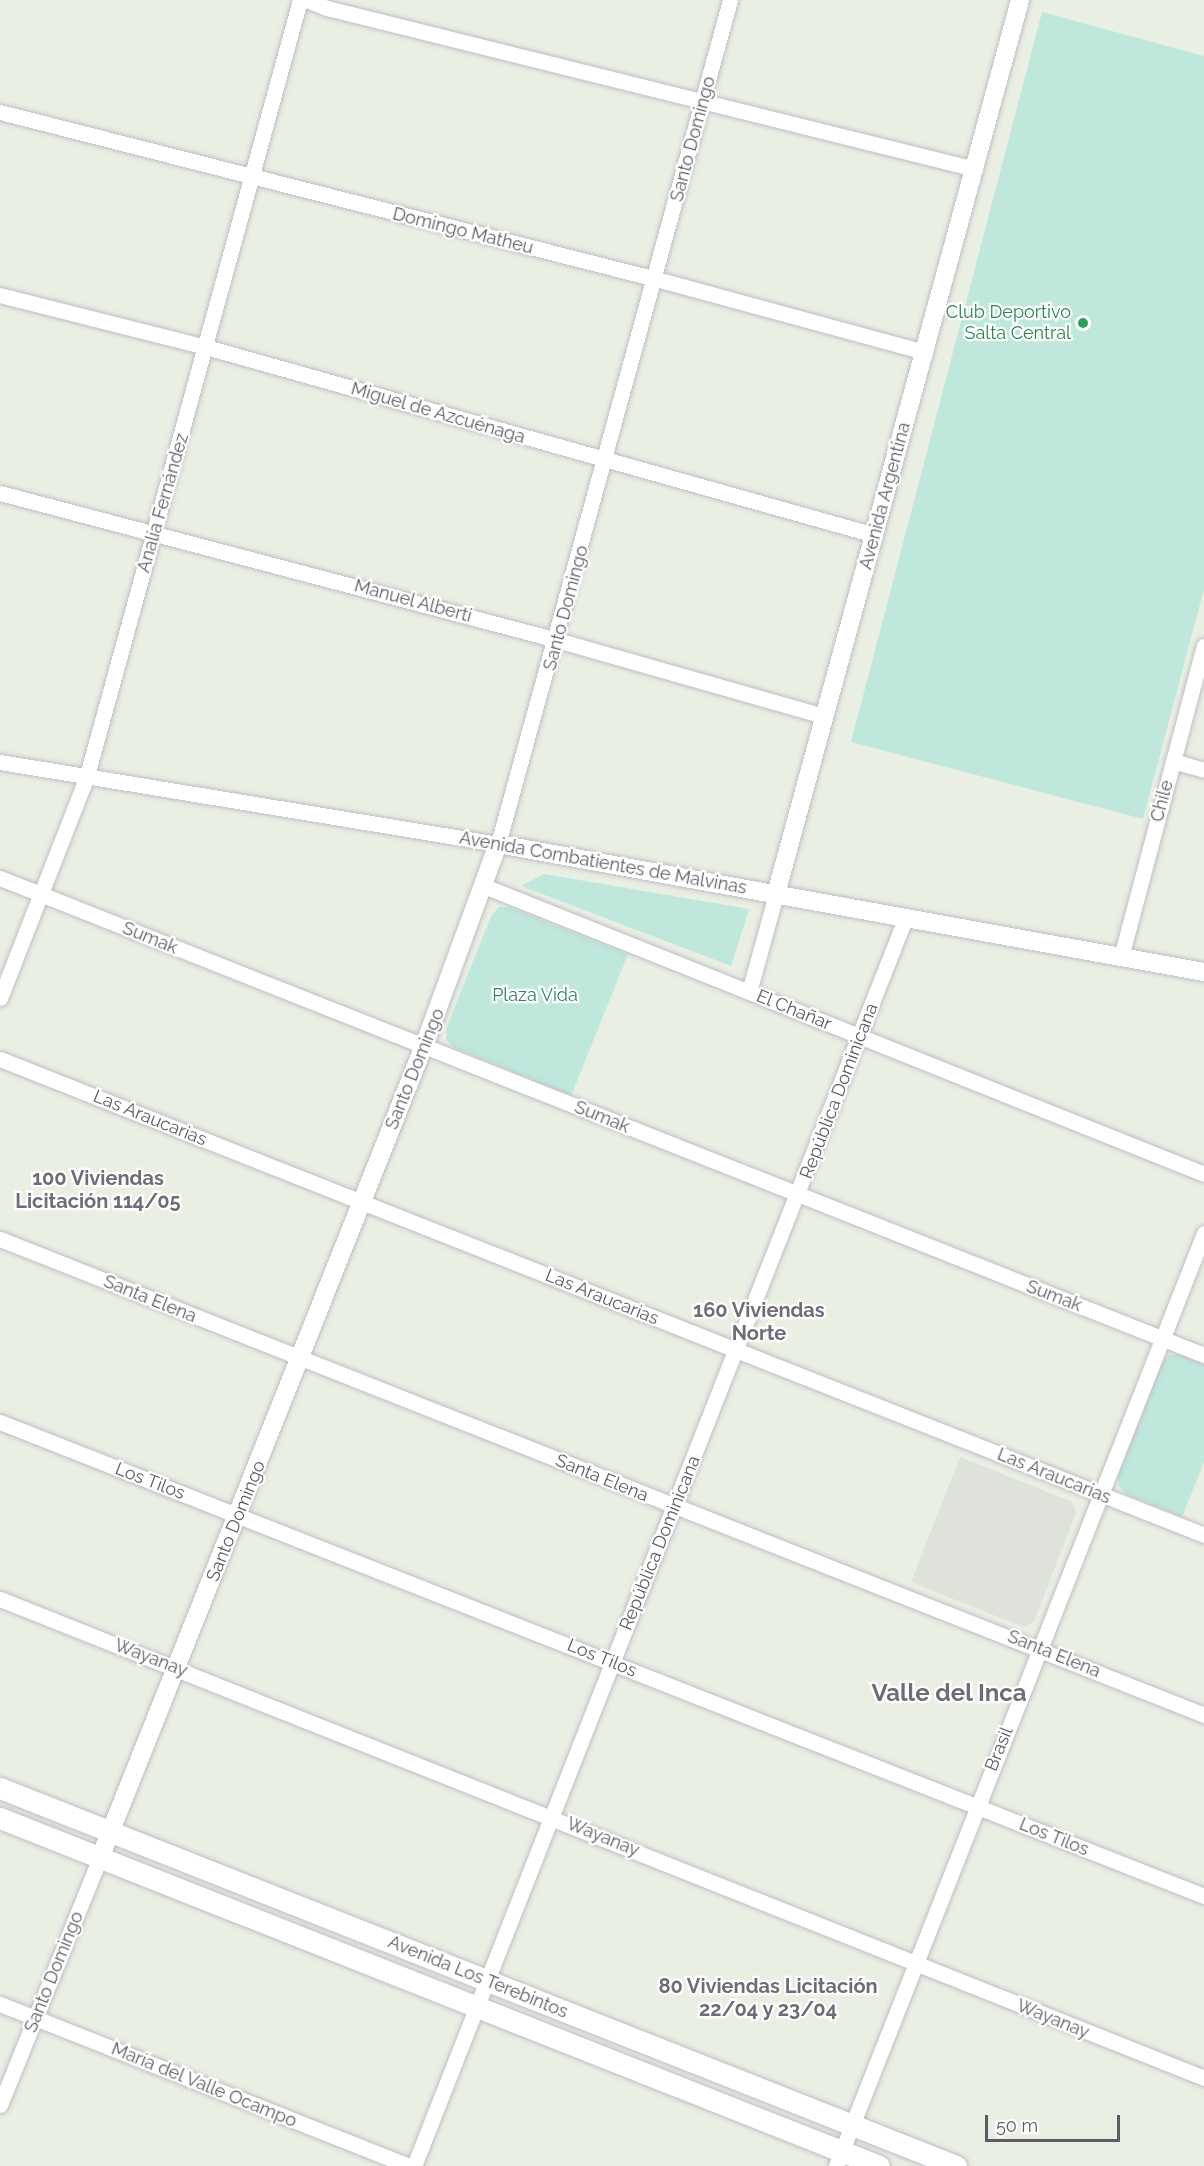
<!DOCTYPE html>
<html>
<head>
<meta charset="utf-8">
<style>
  body { margin:0 }
  #map { position:relative; width:1204px; height:2166px; overflow:hidden; background:#e9efe3; font-family:Raleway,sans-serif }
  div>[style] { position:absolute }
  [style*='--x'] { left:calc(var(--x)*1px); top:calc(var(--y)*1px); width:calc(var(--w)*1px); rotate:calc(var(--a)*1deg) }
  .industrial>* { inset:0; background:#dfe2db }
  .green>* { inset:0; background:#bfe7dc }
  .roads { filter:drop-shadow(0 0 2px #c0bdc5) drop-shadow(0 0 2px #c0bdc5) }
  .minor>* { height:15px; margin:-7.5px; padding:0 7.5px; transform-origin:7.5px; border-radius:7.5px; background:#fff }
  .tertiary>* { height:18px; margin:-9px; padding:0 9px; transform-origin:9px; border-radius:9px; background:#fff }
  .secondary>* { height:21px; margin:-10.5px; padding:0 10.5px; transform-origin:10.5px; border-radius:10.5px; background:#fff }
  .dots>* { width:16px; height:16px; translate:-50% -50%; box-sizing:border-box; border:3px solid #fff; border-radius:50% }
  span { translate:-50% -50%; white-space:nowrap; text-align:center; line-height:1.15; -webkit-text-stroke:4.5px #fff; paint-order:stroke }
  .street-label { font-size:18px; color:#5e5b65 }
  .leisure-label { font-size:18px; color:#27864d }
  .right { translate:-100% -50%; text-align:right }
  .park-label { font-size:18px; color:#307f6d }
  .neighbourhood-label { font-size:20px; color:#6f6c77; font-weight:700 }
  .district-label { font-size:24px; color:#6f6c77; font-weight:700 }
  .scale { position:absolute; left:985px; top:2115px; width:135px; height:27px; box-sizing:border-box; border:3px solid #5e5b65; border-top:0; padding-left:8px; font-size:18px; line-height:21px; white-space:nowrap; color:#5e5b65; -webkit-text-stroke:4px #fff; paint-order:stroke }
</style>
</head>
<body>
<div id="map">
  <div class="industrial">
    <i style="clip-path:polygon(960px 1457px,1072px 1502px,1076px 1513px,1034px 1622px,1023px 1627px,911px 1582px)"></i>
  </div>
  <div class="green">
    <i style="clip-path:polygon(1042px 12px,1204px 56px,1204px 589px,1143px 819px,851px 742px)"></i>
    <i style="clip-path:polygon(544px 874px,749px 909px,731px 966px,521px 886px)"></i>
    <i style="clip-path:polygon(499px 907px,509px 907px,628px 954px,571px 1096px,453px 1047px,446px 1039px,447px 1027px,491px 916px)"></i>
    <i style="clip-path:polygon(1178px 1354px,1204px 1364px,1204px 1462px,1182px 1517px,1126px 1494px,1119px 1486px,1118px 1476px,1162px 1364px,1168px 1355px)"></i>
  </div>
  <div class="roads">
    <div class="minor">
      <i style="--x:307;--y:0;--w:22;--a:22"></i>
      <i style="--x:327;--y:8;--w:668;--a:13.95"></i>
      <i style="--x:0;--y:112;--w:677;--a:14.28"></i>
      <i style="--x:656;--y:279;--w:279;--a:15.2"></i>
      <i style="--x:0;--y:295;--w:212;--a:14.2"></i>
      <i style="--x:206;--y:347;--w:695;--a:15.7"></i>
      <i style="--x:0;--y:493;--w:576;--a:14.78"></i>
      <i style="--x:557;--y:640;--w:278;--a:15.9"></i>
      <i style="--x:1173;--y:761;--w:32;--a:16"></i>
      <i style="--x:0;--y:762;--w:505;--a:9.35"></i>
      <i style="--x:498;--y:844;--w:875;--a:-74.63"></i>
      <i style="--x:0;--y:878;--w:1295;--a:21.61"></i>
      <i style="--x:484;--y:886;--w:775;--a:21.8"></i>
      <i style="--x:1121;--y:957;--w:322;--a:-75.1"></i>
      <i style="--x:749;--y:992;--w:102;--a:-74.6"></i>
      <i style="--x:0;--y:998;--w:235;--a:-68.6"></i>
      <i style="--x:86;--y:779;--w:808;--a:-74.64"></i>
      <i style="--x:0;--y:1059;--w:1295;--a:21.57"></i>
      <i style="--x:0;--y:1239;--w:1295;--a:21.57"></i>
      <i style="--x:0;--y:1422;--w:1294;--a:21.49"></i>
      <i style="--x:0;--y:1599;--w:1296;--a:21.69"></i>
      <i style="--x:0;--y:2004;--w:440;--a:21.6"></i>
      <i style="--x:0;--y:2105;--w:266;--a:-68"></i>
      <i style="--x:414;--y:2166;--w:1340;--a:-68.51"></i>
      <i style="--x:836;--y:2166;--w:1003;--a:-68.47"></i>
    </div>
    <div class="tertiary">
      <i style="--x:776;--y:894;--w:927;--a:-74.73"></i>
      <i style="--x:100;--y:1858;--w:874;--a:-68.25"></i>
      <i style="--x:424;--y:1046;--w:215;--a:-69.9"></i>
      <i style="--x:498;--y:844;--w:718;--a:10.28"></i>
    </div>
    <div class="secondary">
      <i style="--x:0;--y:1788;--w:1028;--a:21.57"></i>
      <i style="--x:0;--y:1818;--w:945;--a:21.6"></i>
    </div>
  </div>
  <div class="dots">
    <i style="left:1083px;top:323px;background:#2e9e5b"></i>
  </div>
  <div class="street-label">
    <span style="left:693px;top:139px;rotate:-75deg">Santo Domingo</span>
    <span style="left:463px;top:231px;rotate:14deg">Domingo Matheu</span>
    <span style="left:438px;top:413px;rotate:16deg">Miguel de Azcuénaga</span>
    <span style="left:885px;top:496px;rotate:-75deg">Avenida Argentina</span>
    <span style="left:163px;top:503px;rotate:-74deg">Analía Fernández</span>
    <span style="left:413px;top:601px;rotate:15deg">Manuel Alberti</span>
    <span style="left:566px;top:608px;rotate:-75deg">Santo Domingo</span>
    <span style="left:1162px;top:801px;rotate:-75deg">Chile</span>
    <span style="left:603px;top:863px;rotate:10deg">Avenida Combatientes de Malvinas</span>
    <span style="left:150px;top:938px;rotate:22deg">Sumak</span>
    <span style="left:794px;top:1010px;rotate:22deg">El Chañar</span>
    <span style="left:415px;top:1069px;rotate:-68deg">Santo Domingo</span>
    <span style="left:839px;top:1091px;rotate:-69deg">República Dominicana</span>
    <span style="left:602px;top:1117px;rotate:22deg">Sumak</span>
    <span style="left:150px;top:1118px;rotate:22deg">Las Araucarias</span>
    <span style="left:1054px;top:1296px;rotate:21deg">Sumak</span>
    <span style="left:602px;top:1297px;rotate:22deg">Las Araucarias</span>
    <span style="left:150px;top:1299px;rotate:22deg">Santa Elena</span>
    <span style="left:1054px;top:1476px;rotate:22deg">Las Araucarias</span>
    <span style="left:602px;top:1478px;rotate:22deg">Santa Elena</span>
    <span style="left:150px;top:1481px;rotate:21deg">Los Tilos</span>
    <span style="left:236px;top:1521px;rotate:-68deg">Santo Domingo</span>
    <span style="left:660px;top:1543px;rotate:-68deg">República Dominicana</span>
    <span style="left:1054px;top:1654px;rotate:22deg">Santa Elena</span>
    <span style="left:151px;top:1658px;rotate:21deg">Wayanay</span>
    <span style="left:602px;top:1658px;rotate:22deg">Los Tilos</span>
    <span style="left:999px;top:1749px;rotate:-68deg">Brasil</span>
    <span style="left:603px;top:1837px;rotate:22deg">Wayanay</span>
    <span style="left:1054px;top:1837px;rotate:22deg">Los Tilos</span>
    <span style="left:54px;top:1972px;rotate:-68deg">Santo Domingo</span>
    <span style="left:478px;top:1977px;rotate:22deg">Avenida Los Terebintos</span>
    <span style="left:1053px;top:2019px;rotate:22deg">Wayanay</span>
    <span style="left:204px;top:2085px;rotate:22deg">María del Valle Ocampo</span>
  </div>
  <div class="leisure-label">
    <span class="right" style="left:1071px;top:323px">Club Deportivo<br>Salta Central</span>
  </div>
  <div class="park-label">
    <span style="left:535px;top:995px">Plaza Vida</span>
  </div>
  <div class="neighbourhood-label">
    <span style="left:98px;top:1190px">100 Viviendas<br>Licitación 114/05</span>
    <span style="left:759px;top:1322px">160 Viviendas<br>Norte</span>
    <span style="left:768px;top:1998px">80 Viviendas Licitación<br>22/04 y 23/04</span>
  </div>
  <div class="district-label">
    <span style="left:949px;top:1693px">Valle del Inca</span>
  </div>
  <div class="scale">50 m</div>
</div>
</body>
</html>
